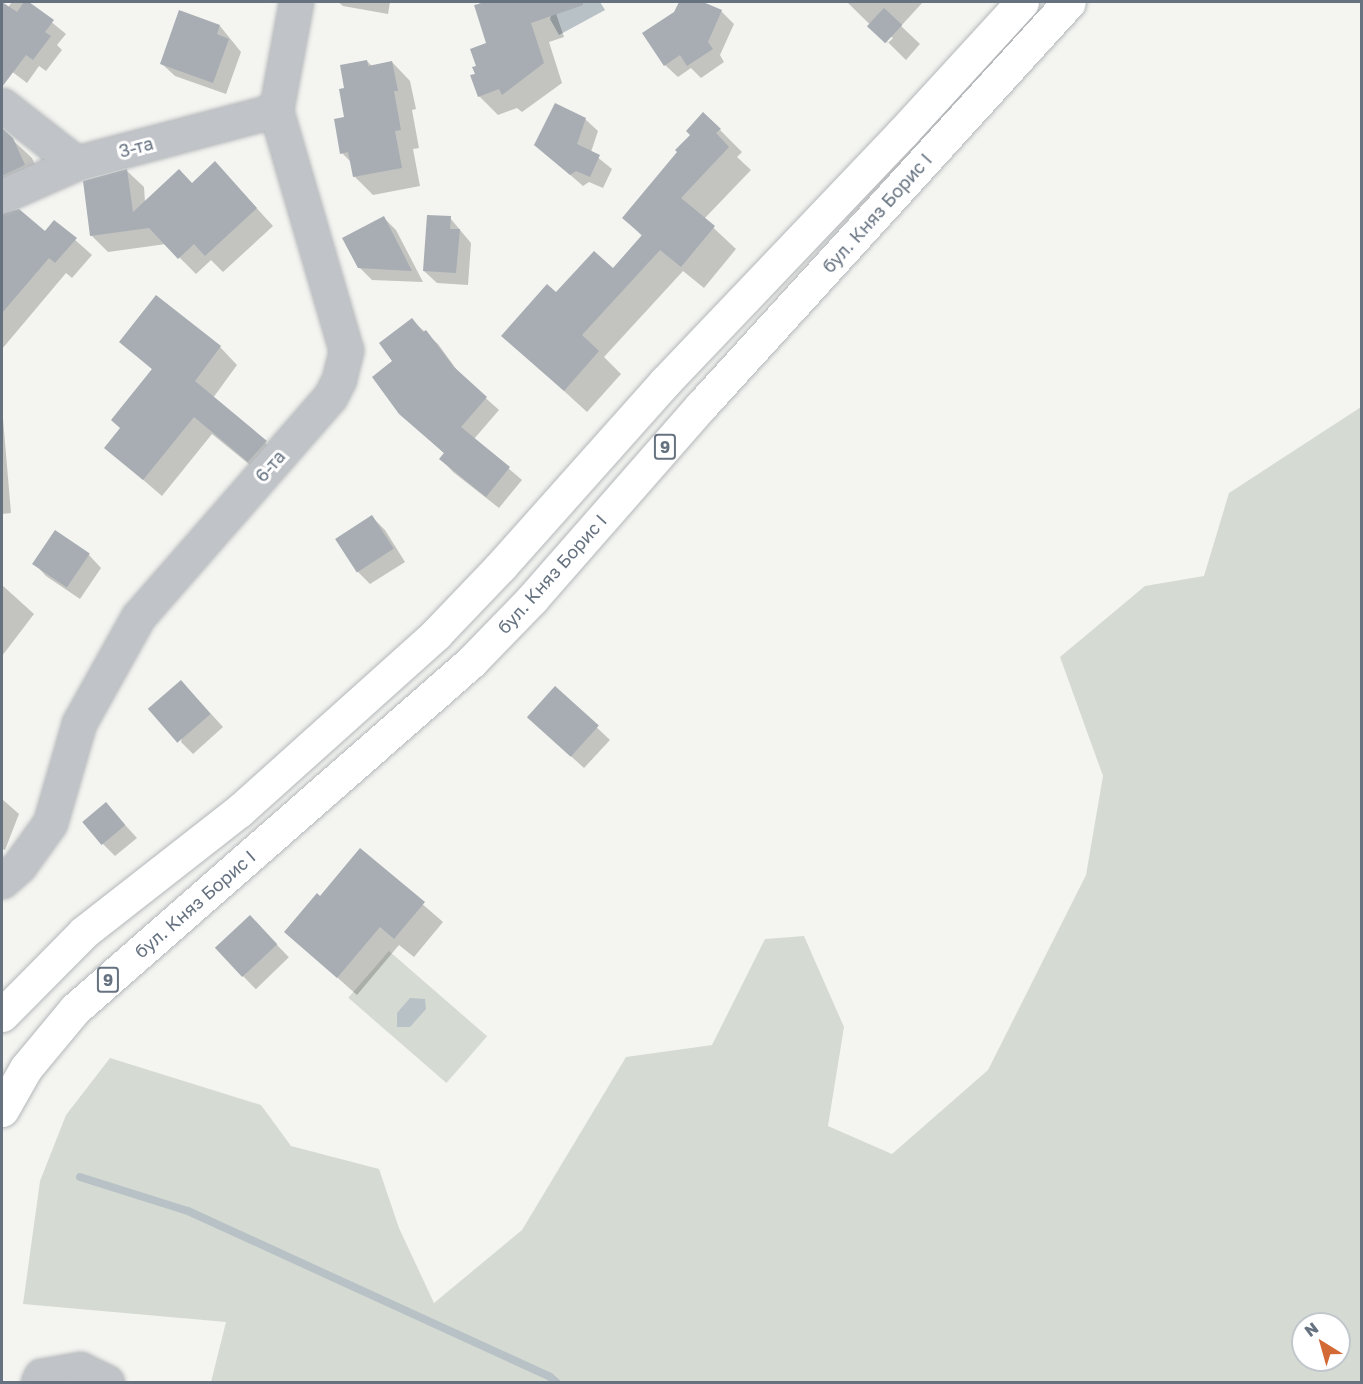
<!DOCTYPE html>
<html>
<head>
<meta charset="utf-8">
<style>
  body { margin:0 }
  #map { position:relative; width:1363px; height:1384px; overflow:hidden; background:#f4f5f1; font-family:"Golos Text",sans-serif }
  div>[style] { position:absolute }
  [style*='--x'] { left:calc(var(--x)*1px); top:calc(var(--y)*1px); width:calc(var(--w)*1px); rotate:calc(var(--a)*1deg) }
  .green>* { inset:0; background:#d5dbd3; transform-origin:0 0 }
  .water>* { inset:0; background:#b8c1c6 }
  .shadow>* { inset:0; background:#0003; transform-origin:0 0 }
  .stream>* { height:8px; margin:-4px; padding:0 4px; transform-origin:4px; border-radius:4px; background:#b8c1c6 }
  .building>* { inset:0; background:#a7adb3; transform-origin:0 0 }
  .roads { filter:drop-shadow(0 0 2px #b3b6b9) drop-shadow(0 0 2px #b3b6b9) }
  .minor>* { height:33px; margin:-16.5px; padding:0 16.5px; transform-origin:16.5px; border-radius:16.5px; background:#c0c3c7 }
  .highway>* { height:33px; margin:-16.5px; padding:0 16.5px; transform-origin:16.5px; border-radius:16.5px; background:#fff }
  span { translate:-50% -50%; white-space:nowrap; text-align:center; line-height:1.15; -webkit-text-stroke:6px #fff; paint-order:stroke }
  .shield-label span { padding:2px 4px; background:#fff; border:2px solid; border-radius:4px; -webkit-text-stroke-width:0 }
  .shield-label { font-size:16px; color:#667280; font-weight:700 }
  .street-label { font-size:18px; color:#667280 }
  .frame { position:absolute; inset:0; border:3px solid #667280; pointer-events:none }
  .north { position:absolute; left:1291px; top:1312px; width:60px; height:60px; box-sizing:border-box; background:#fff; border:2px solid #c2c7cc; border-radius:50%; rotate:323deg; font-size:16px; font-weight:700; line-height:24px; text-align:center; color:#667280 }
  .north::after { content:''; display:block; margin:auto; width:21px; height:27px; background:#d36934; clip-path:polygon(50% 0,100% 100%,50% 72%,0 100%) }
</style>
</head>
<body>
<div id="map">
  <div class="green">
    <i style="clip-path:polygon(evenodd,1361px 407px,1361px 1382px,211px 1382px,226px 1322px,23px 1304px,40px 1181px,66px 1115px,110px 1058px,261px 1105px,291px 1146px,379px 1169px,399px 1228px,434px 1303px,522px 1230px,626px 1057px,712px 1045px,765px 939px,804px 936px,844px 1027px,828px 1126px,892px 1154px,988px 1070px,1086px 875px,1103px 776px,1060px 657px,1145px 586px,1204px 576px,1229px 493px,1361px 407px,1303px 1324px,1339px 1324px,1339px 1360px,1303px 1360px,1303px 1324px)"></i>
    <i style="left:389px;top:951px;width:130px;height:62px;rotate:41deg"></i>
  </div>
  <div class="water">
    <i style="clip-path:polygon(566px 2px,600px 2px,605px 10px,559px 35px,550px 19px,553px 9px)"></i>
    <i style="clip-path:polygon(410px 998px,425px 999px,426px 1009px,410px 1027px,397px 1027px,397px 1013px)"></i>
  </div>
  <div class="shadow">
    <i style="clip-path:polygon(12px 2px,27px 2px,66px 34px,57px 45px,62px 50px,46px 71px,39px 66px,27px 83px,2px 64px,2px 16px)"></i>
    <i style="clip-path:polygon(338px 2px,390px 2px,388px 14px,343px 6px)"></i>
    <i style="clip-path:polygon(479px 2px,552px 2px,564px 37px,549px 42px,562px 83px,522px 112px,517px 108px,498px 115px,479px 96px,478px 67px,488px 44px)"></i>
    <i style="clip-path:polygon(681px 2px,699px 2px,721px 11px,734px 24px,720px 55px,724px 62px,701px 78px,691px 68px,678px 77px,665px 65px,676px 13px)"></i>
    <i style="clip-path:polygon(evenodd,847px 2px,923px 2px,901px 26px,920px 44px,906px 60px,847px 2px,890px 36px,893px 38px,888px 43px,886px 41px,890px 36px)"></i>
    <i style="clip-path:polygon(220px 26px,241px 52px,226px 94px,175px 76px,162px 64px)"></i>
    <i style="clip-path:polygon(367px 61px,372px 66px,392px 62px,410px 81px,416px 109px,412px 110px,419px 148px,413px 149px,420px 186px,373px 195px,354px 176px,352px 163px,342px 153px,346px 89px)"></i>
    <i style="clip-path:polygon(585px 119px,598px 131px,591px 152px,612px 169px,603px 188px,589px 182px,583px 186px,536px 145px)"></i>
    <i style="clip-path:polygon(2px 130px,32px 158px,43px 184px,6px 203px,2px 213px)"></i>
    <i style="clip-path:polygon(720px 130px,742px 152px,737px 157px,751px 170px,704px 219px,736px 249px,704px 288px,683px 271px,604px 357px,621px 374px,587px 412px,504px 336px,556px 294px,613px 270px,643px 237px,624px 218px,679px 152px)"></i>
    <i style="clip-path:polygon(127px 171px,144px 187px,145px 202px,192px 184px,231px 180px,273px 226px,223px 272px,211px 260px,196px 274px,166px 244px,108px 252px,91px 235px)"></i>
    <i style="clip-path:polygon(18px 211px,45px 233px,55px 222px,92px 255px,72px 278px,66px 273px,2px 349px,2px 214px)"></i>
    <i style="clip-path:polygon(384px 218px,396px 230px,423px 282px,372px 280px,359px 267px)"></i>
    <i style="clip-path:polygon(450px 218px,471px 243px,468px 285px,437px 283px,424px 271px)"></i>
    <i style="clip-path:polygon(412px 320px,438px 344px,462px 377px,499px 410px,474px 439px,522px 480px,499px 508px,453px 472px,441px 459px,445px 454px,400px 413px,395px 362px)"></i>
    <i style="clip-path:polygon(121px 341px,220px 347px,237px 365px,213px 398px,284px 459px,267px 479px,212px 434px,162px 496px,106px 448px,122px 429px,153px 370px)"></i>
    <i style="clip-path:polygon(2px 407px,11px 513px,2px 514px)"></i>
    <i style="clip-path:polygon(372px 517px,385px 530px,405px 562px,370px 584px,358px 572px)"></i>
    <i style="clip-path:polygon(89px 555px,101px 568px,80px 599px,46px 576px,34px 563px)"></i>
    <i style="clip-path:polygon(2px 585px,34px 614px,2px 656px)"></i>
    <i style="clip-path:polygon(555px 688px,610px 740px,584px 768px,541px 729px)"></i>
    <i style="clip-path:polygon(193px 694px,223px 727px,193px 754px,181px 742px)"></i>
    <i style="clip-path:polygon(2px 799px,19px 814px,5px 850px,2px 849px)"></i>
    <i style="clip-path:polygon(106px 804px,137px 838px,115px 856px,103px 844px)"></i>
    <i style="clip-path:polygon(360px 850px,443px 922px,414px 957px,399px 945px,357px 995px,286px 932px,320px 898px)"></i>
    <i style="left:250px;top:917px;width:56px;height:46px;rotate:46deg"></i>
  </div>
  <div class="stream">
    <i style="--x:80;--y:1177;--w:113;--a:17.5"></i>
    <i style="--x:188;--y:1211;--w:398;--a:24.6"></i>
    <i style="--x:550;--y:1377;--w:8;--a:40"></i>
  </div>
  <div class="building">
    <i style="clip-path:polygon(2px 2px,17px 12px,24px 2px,29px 2px,54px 20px,45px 32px,51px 36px,33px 60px,26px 55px,2px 87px)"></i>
    <i style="clip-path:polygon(487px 2px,583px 2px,583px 5px,531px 23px,544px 63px,502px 95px,499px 89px,478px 97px,470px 75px,475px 74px,472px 67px,476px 66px,470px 49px,486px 43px,474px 5px)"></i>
    <i style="clip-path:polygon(679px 2px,703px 2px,722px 10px,708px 42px,713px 49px,687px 66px,680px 55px,664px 66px,642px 33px,674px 12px)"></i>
    <i style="left:884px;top:8px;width:25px;height:25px;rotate:43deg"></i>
    <i style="clip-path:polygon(179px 10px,220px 25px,217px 34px,229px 39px,213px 83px,160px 64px)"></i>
    <i style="clip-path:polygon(367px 60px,368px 66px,392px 61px,398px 91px,394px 91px,401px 130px,395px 131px,402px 168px,353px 177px,348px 152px,340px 154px,334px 119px,344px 117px,339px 89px,344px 88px,340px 65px)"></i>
    <i style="clip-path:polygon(555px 103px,586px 118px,577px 144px,600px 155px,590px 177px,576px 171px,570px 175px,534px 145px)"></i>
    <i style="clip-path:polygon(703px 112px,721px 129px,716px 133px,729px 147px,681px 198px,715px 226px,681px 267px,660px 250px,582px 335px,599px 351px,564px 391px,501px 336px,547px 284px,556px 292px,594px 251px,613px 268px,642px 235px,622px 218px,677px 152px,675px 150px,690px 135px,686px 131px)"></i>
    <i style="clip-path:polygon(2px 128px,13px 138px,25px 165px,2px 176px)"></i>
    <i style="clip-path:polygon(215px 161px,257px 208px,205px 256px,194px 244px,178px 259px,149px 228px,90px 236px,83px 181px,127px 169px,133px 212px,179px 169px,192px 183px)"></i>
    <i style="clip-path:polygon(19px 209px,45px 231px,54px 220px,77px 238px,55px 263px,49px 258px,2px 313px,2px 214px)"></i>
    <i style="clip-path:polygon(427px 215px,451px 216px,450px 229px,460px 229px,456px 273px,423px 271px)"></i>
    <i style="clip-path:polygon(384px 216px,412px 271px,358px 268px,342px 238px)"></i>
    <i style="clip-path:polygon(156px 295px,221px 346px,195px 381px,267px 441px,248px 462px,194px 417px,143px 480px,104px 448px,120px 428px,111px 420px,152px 369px,119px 342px)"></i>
    <i style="clip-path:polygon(412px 318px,423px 332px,426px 330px,454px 367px,487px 397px,461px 427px,510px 467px,486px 497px,439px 459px,444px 453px,399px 414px,372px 377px,392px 361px,379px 343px)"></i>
    <i style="left:372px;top:515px;width:40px;height:44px;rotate:57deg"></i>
    <i style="left:55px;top:530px;width:42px;height:41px;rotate:34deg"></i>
    <i style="left:181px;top:680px;width:45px;height:44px;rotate:49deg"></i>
    <i style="left:555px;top:686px;width:59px;height:42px;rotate:42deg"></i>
    <i style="left:106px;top:802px;width:30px;height:31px;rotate:50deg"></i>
    <i style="clip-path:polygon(360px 848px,425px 902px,394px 939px,380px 927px,337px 978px,284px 932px,317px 893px,320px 896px)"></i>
    <i style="left:250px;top:915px;width:40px;height:48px;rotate:47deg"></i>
  </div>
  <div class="roads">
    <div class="minor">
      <i style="--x:2;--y:105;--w:94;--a:38.1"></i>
      <i style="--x:2;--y:196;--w:81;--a:-24"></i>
      <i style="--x:76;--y:163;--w:207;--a:-14.8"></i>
      <i style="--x:2;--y:881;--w:23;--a:-41"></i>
      <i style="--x:19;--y:866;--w:53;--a:-54.2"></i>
      <i style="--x:50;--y:823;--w:104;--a:-73.8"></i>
      <i style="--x:79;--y:723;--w:121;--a:-60.9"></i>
      <i style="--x:138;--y:617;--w:292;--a:-48.9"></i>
      <i style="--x:330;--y:397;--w:20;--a:-63"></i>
      <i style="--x:339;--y:379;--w:30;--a:-76"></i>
      <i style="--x:346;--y:350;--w:250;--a:-106.3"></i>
      <i style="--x:276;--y:110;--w:110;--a:-79.5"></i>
      <i style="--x:38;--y:1382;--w:7;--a:-63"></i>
      <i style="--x:41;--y:1376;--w:40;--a:-10"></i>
      <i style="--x:80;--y:1369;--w:30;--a:26"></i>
    </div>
    <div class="highway">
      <i style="--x:2;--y:1015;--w:117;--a:-45.3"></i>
      <i style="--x:84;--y:932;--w:197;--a:-38"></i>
      <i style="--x:239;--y:811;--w:265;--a:-41.9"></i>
      <i style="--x:436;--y:634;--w:94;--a:-46.3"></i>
      <i style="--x:501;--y:566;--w:246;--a:-48.3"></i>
      <i style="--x:665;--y:382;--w:345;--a:-46.4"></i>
      <i style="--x:903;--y:132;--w:176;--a:-47.5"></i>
      <i style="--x:2;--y:1110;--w:48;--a:-60.3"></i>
      <i style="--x:26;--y:1068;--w:77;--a:-50.3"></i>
      <i style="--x:75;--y:1009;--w:527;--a:-41.23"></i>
      <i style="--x:471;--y:662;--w:88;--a:-45.9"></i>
      <i style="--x:532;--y:599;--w:257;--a:-48.8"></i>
      <i style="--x:701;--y:406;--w:546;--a:-47.67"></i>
    </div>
  </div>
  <div class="shield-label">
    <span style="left:665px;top:447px">9</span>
    <span style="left:108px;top:980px">9</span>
  </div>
  <div class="street-label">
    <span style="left:136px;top:147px;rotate:-15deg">3-та</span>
    <span style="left:877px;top:213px;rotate:-48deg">бул. Княз Борис I</span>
    <span style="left:270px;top:466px;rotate:-49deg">6-та</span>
    <span style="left:552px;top:574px;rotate:-48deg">бул. Княз Борис I</span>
    <span style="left:195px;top:904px;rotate:-41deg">бул. Княз Борис I</span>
  </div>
  <div class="frame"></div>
  <div class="north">N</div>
</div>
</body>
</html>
